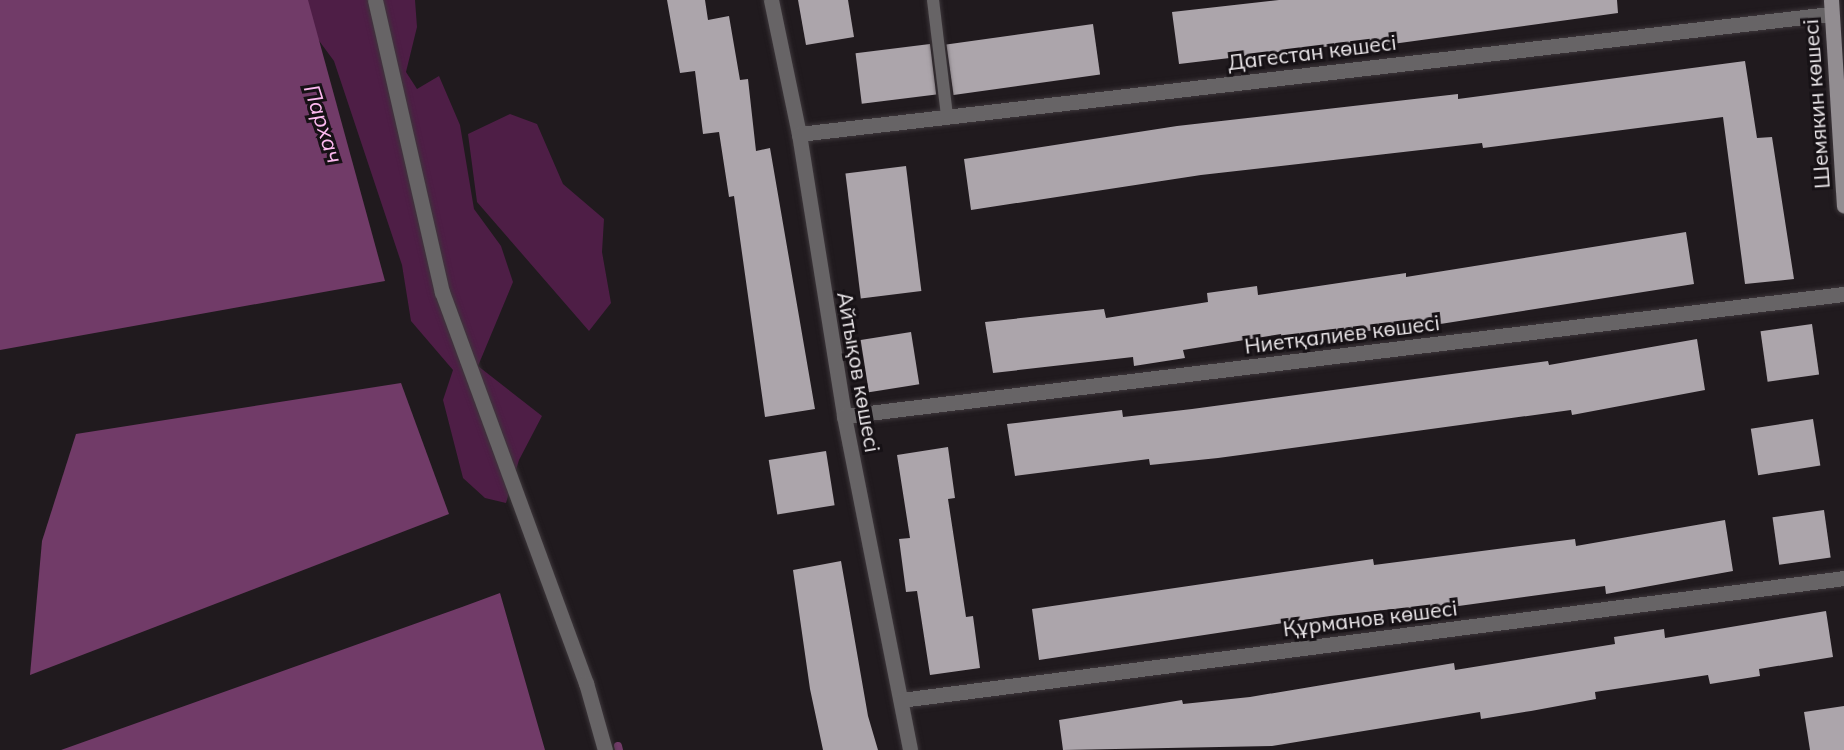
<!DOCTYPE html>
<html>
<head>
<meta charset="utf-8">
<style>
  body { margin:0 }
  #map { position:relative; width:1844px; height:750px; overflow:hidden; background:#201a1e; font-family:Mulish,sans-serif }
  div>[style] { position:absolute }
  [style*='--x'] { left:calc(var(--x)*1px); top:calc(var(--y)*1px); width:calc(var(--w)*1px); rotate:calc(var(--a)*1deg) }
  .green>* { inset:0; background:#4e1e46 }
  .water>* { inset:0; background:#713b68 }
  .stream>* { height:8px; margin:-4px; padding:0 4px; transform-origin:4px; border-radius:4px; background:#713b68 }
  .building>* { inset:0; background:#aca5ab; transform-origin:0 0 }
  .roads { filter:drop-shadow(0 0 2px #3d373b) drop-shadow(0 0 2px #3d373b) }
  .lane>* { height:12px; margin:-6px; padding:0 6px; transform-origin:6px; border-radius:6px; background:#676466 }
  .street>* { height:15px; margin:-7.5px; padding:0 7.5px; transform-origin:7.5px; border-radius:7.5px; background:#676466 }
  .secondary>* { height:15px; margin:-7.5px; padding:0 7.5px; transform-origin:7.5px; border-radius:7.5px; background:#928d91 }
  span { translate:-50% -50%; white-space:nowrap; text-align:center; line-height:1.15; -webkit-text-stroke:6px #161115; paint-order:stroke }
  .street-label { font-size:21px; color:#ede9ec }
  .water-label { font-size:22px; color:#fdbaf0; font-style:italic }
</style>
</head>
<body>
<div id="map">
  <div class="green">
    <i style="clip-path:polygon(289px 0,415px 0,417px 27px,406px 72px,417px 89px,439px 76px,460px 125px,474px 209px,501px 246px,513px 282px,478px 366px,542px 416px,519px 460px,506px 503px,485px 498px,463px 478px,443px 400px,453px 370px,411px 321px,402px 265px,334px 61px)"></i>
    <i style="clip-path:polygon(510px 114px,537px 124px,563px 184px,604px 219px,602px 252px,611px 303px,589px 331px,477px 202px,468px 134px)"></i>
  </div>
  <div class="water">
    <i style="clip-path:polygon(0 0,308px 0,385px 281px,0 350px)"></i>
    <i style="clip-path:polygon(401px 383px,449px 514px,30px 675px,42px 541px,76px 434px)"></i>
    <i style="clip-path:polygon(500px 593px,545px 750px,61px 750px,462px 607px)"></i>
  </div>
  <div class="stream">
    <i style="--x:618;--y:746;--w:4;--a:76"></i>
  </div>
  <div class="building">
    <i style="clip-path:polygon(667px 0,705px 0,708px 20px,729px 16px,740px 80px,748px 79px,756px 151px,770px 148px,815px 409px,765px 417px,734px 196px,729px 197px,719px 132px,703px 134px,695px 71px,680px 73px)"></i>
    <i style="clip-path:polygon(798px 0,848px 0,854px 37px,806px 45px)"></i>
    <i style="clip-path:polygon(1279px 0,1617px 0,1618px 13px,1385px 45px,1384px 40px,1179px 64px,1172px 12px)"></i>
    <i style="left:1093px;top:24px;width:51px;height:148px;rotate:82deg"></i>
    <i style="left:930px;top:44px;width:51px;height:75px;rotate:83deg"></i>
    <i style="clip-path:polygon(1745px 61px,1757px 138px,1772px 137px,1794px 279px,1745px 284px,1723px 117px,1483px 148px,1482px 143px,1201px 175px,971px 210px,964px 159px,1177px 126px,1458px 94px,1458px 99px)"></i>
    <i style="left:906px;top:166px;width:126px;height:61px;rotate:83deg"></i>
    <i style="clip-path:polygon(1686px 232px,1694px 284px,1434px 325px,1434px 321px,1283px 344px,1281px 334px,1183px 350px,1185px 358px,1134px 366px,1133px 357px,993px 373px,985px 322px,1104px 309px,1106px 318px,1208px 302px,1207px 293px,1257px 286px,1258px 295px,1406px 273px,1406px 277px)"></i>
    <i style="left:1812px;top:324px;width:51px;height:52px;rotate:82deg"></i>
    <i style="left:911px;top:332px;width:53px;height:51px;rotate:81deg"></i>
    <i style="clip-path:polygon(1697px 339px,1705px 390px,1572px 415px,1571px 410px,1218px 458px,1150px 465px,1149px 459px,1015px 476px,1007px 424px,1122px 410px,1123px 417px,1192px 409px,1548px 361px,1549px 365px)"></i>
    <i style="left:1813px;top:419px;width:47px;height:63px;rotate:81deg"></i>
    <i style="clip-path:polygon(948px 447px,955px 498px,948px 499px,966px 617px,973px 616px,980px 668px,930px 675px,917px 591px,906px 592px,899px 539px,910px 538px,897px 455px)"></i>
    <i style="left:826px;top:451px;width:55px;height:58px;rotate:81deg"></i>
    <i style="left:1824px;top:510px;width:48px;height:52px;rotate:82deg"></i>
    <i style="clip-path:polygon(1725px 520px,1733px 571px,1606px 594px,1605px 586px,1393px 615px,1393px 609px,1330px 616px,1039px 660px,1032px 609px,1373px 559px,1374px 565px,1575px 539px,1576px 546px)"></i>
    <i style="clip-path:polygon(841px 561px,868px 716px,878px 750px,823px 750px,810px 689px,793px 570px)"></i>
    <i style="clip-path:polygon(1826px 611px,1833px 657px,1759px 669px,1760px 676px,1710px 684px,1708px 675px,1595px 692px,1596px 699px,1531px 711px,1481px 719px,1480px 712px,1272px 746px,1063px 750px,1059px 720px,1182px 700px,1183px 704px,1250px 697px,1454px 663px,1455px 670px,1615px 644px,1614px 637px,1664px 629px,1665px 638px)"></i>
    <i style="clip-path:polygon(1844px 706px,1844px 750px,1810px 750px,1804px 712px)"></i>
  </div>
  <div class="roads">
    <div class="lane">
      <i style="--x:933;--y:0;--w:117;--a:83.1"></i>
    </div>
    <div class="street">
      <i style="--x:375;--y:0;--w:300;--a:77.1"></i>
      <i style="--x:442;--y:292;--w:417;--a:69.8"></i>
      <i style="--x:586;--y:683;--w:70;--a:74.2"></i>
      <i style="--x:771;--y:0;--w:137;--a:78.2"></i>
      <i style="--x:799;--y:134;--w:286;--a:80.9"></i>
      <i style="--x:844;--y:416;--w:340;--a:78.8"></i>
      <i style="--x:799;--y:134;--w:1038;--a:-6.64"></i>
      <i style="--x:844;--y:416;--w:1007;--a:-6.96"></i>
      <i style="--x:901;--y:700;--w:951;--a:-7.37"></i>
    </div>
    <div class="secondary">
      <i style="--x:1831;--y:0;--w:206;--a:86.4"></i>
    </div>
  </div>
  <div class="street-label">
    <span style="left:1312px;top:52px;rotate:-7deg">Дагестан көшесі</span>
    <span style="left:1816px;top:104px;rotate:-94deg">Шемякин көшесі</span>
    <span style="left:1342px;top:334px;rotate:-7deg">Ниетқалиев көшесі</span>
    <span style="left:859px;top:372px;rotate:80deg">Айтықов көшесі</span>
    <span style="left:1370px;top:618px;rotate:-7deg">Құрманов көшесі</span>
  </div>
  <div class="water-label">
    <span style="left:323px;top:124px;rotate:72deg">Пархач</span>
  </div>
</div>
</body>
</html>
